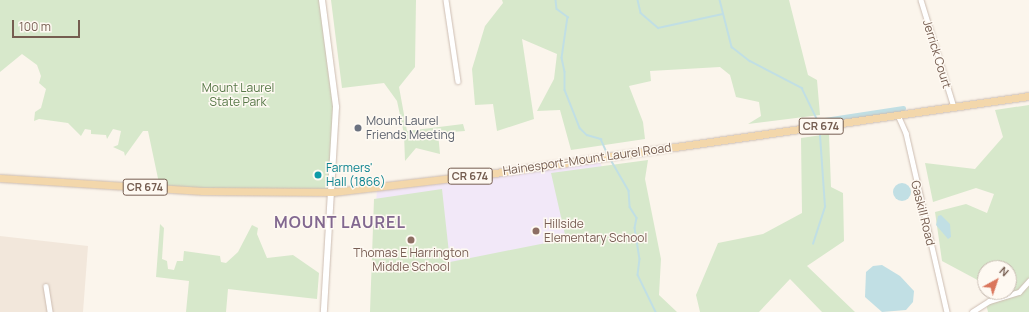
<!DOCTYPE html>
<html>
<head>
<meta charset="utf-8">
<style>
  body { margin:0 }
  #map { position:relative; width:1029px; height:312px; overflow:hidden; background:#fbf5ec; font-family:Manrope,sans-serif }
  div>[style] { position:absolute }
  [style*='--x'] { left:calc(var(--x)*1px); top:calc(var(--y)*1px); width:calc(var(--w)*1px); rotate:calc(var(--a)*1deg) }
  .residential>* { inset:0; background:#f2e7db }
  .education>* { inset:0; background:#f2e8f8 }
  .green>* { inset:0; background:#d7e8cb }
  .water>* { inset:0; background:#c1dfe4 }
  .round { border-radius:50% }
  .stream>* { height:1.5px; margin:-0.75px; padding:0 0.75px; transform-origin:0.75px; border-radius:0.75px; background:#c1dfe4 }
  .canal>* { height:5px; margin:-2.5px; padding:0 2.5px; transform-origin:2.5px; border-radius:2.5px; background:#c1dfe4 }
  .roads { filter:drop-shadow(0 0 1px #cdbdb2) drop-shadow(0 0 1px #cdbdb2) }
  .minor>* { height:4.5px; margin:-2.25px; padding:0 2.25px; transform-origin:2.25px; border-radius:2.25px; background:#fff }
  .secondary>* { height:6px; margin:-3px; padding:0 3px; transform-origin:3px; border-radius:3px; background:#fff }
  .primary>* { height:7px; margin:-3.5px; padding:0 3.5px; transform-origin:3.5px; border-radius:3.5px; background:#f3d7ab }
  .dots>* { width:11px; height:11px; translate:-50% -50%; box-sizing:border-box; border:2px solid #fef9f2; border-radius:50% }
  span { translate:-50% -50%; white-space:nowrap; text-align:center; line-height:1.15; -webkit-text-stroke:3px #fef9f2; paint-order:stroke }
  .shield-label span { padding:1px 3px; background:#fef9f2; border:1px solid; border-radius:3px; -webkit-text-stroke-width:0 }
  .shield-label { font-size:11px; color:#755d50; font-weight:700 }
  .street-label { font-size:12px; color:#755d50 }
  .park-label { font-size:12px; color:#587949 }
  .worship-label { font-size:12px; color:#5b616d }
  .left { translate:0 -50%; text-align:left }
  .culture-label { font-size:12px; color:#0d838f }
  .education-label { font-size:12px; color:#785e54 }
  .district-label { font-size:16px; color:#826890; font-weight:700; letter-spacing:1px }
  .north { position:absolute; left:977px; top:260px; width:40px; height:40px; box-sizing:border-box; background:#fef9f2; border:1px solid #c7bbb1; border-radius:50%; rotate:40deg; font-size:11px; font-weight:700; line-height:16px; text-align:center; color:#755d50 }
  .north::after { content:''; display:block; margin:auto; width:14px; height:18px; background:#da765c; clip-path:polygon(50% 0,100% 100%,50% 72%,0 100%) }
  .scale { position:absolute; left:12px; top:20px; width:68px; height:18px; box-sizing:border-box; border:2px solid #755d50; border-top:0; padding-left:5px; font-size:12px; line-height:14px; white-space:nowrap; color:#755d50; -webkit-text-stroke:3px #fef9f2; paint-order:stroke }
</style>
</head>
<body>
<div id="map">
  <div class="residential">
    <i style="clip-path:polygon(0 236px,88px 246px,83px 312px,0 312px)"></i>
  </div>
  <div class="education">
    <i style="clip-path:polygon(598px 158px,615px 195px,593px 312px,371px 312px,377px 187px)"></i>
  </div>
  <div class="green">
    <i style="clip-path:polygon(0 0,320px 0,336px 101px,333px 192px,160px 188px,148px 131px,143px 131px,125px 156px,124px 152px,113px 147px,118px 145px,121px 131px,113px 129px,107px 139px,106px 135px,91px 134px,91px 130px,85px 129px,81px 136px,68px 123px,39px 119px,34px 121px,35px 112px,41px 108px,46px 89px,39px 83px,41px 76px,37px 65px,22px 54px,0 72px)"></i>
    <i style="clip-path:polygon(331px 0,416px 0,415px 67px,399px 87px,407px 131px,463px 124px,465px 131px,438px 133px,440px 154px,416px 148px,405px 161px,404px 134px,397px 101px,384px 83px,342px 88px)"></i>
    <i style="clip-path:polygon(502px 0,789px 0,808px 75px,817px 80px,820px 115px,748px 124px,761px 116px,759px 102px,736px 97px,730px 75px,720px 67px,650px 71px,651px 81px,629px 86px,643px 122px,645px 139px,571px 150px,560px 110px,537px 111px,554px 79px,557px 54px,522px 39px,534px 119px,497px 131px,493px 104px,475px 105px,472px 69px,485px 26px,503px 3px)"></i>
    <i style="clip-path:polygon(1029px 105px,1029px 312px,988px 312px,986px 304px,992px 292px,1009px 292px,1009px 268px,985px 268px,985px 284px,942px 261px,935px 212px,966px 204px,987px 213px,994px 194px,976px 188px,933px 202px,925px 163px,975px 169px,1003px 137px,995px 110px)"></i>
    <i style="clip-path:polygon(829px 134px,831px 187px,843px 193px,844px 241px,807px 266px,855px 312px,822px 312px,790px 279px,759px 312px,700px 312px,696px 295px,718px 243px,763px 234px,802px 213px,801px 138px)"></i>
    <i style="clip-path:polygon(648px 160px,645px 179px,661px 259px,659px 295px,677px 312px,370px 312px,374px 199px,442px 189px,450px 262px,566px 239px,551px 173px)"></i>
    <i style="clip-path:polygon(160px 224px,164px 228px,162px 259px,167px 261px,168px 269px,174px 270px,177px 261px,183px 261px,184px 251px,220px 256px,221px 262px,226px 263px,238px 252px,252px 225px,258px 228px,257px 234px,267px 258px,293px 255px,319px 273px,317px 299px,228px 289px,226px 312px,186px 312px,189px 281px,156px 277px)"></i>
  </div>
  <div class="water">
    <i class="round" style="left:893px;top:183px;width:18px;height:18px"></i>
    <i style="clip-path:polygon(941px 215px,950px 224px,951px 237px,948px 239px,936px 225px,938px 216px)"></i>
    <i style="clip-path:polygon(882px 265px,900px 276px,914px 291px,913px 302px,906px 310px,882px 312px,865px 297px,866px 272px,873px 266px)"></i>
  </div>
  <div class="stream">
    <i style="--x:556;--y:0;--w:9;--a:84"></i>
    <i style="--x:557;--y:9;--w:14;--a:36"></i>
    <i style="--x:568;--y:17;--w:41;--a:98.3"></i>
    <i style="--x:562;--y:58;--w:14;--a:78"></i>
    <i style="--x:565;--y:72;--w:18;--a:90"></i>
    <i style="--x:565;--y:90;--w:41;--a:68.5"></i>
    <i style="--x:580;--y:128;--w:10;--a:45"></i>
    <i style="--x:587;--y:135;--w:15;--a:16"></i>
    <i style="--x:601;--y:139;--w:17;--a:66"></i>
    <i style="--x:638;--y:0;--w:13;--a:77"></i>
    <i style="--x:641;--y:13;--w:23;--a:41"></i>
    <i style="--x:658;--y:28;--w:66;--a:-12.2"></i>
    <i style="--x:720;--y:0;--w:49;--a:75.7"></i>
    <i style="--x:732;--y:47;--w:23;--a:38"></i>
    <i style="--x:750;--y:61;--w:59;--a:27.4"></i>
    <i style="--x:802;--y:88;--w:37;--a:64"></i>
    <i style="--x:610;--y:158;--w:38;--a:60"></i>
    <i style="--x:629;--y:191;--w:16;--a:86"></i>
    <i style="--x:630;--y:207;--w:13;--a:58"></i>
    <i style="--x:637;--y:218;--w:10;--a:101"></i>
    <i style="--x:635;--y:228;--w:31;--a:81"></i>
    <i style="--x:640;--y:259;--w:16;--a:97"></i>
    <i style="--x:638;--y:275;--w:41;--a:64.1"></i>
    <i style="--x:813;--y:244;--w:39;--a:-72"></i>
    <i style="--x:825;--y:207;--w:71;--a:-94"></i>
  </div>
  <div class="canal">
    <i style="--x:818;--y:121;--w:86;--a:-8.7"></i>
  </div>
  <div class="roads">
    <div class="minor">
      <i style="--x:446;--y:0;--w:82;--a:81.6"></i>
      <i style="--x:921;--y:0;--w:112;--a:72.9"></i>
      <i style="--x:898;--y:115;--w:20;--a:66"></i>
      <i style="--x:906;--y:133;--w:184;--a:77.1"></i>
      <i style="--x:46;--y:286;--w:26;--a:81"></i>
      <i style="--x:972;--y:312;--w:20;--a:-33"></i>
      <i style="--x:989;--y:301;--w:31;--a:-17"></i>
      <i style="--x:1019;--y:292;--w:15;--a:-48"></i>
    </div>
    <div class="secondary">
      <i style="--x:322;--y:0;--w:108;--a:82.5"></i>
      <i style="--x:336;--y:107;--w:205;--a:93.4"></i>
    </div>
    <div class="primary">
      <i style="--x:0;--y:178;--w:203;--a:3.7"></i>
      <i style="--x:203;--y:191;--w:130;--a:0.4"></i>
      <i style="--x:333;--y:192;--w:163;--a:-6.7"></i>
      <i style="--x:495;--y:173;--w:540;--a:-8.21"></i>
    </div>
  </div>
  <div class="dots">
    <i style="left:358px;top:128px;background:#6b7280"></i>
    <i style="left:318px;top:175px;background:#0f9aa8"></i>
    <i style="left:536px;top:231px;background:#8d6e63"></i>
    <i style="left:411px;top:240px;background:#8d6e63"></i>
  </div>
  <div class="shield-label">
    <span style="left:821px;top:126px">CR 674</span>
    <span style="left:470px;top:176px">CR 674</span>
    <span style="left:145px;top:187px">CR 674</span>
  </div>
  <div class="street-label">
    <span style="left:937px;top:54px;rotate:73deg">Jerrick Court</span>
    <span style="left:587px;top:159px;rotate:-8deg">Hainesport-Mount Laurel Road</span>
    <span style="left:923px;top:213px;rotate:76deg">Gaskill Road</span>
  </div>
  <div class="park-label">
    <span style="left:238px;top:95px">Mount Laurel<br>State Park</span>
  </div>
  <div class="worship-label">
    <span class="left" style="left:366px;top:128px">Mount Laurel<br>Friends Meeting</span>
  </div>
  <div class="culture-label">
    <span class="left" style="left:326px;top:175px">Farmers'<br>Hall (1866)</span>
  </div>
  <div class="education-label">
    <span class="left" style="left:544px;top:231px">Hillside<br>Elementary School</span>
    <span style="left:411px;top:260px">Thomas E Harrington<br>Middle School</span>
  </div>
  <div class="district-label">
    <span style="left:340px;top:222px">MOUNT LAUREL</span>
  </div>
  <div class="north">N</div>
  <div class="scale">100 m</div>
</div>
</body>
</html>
